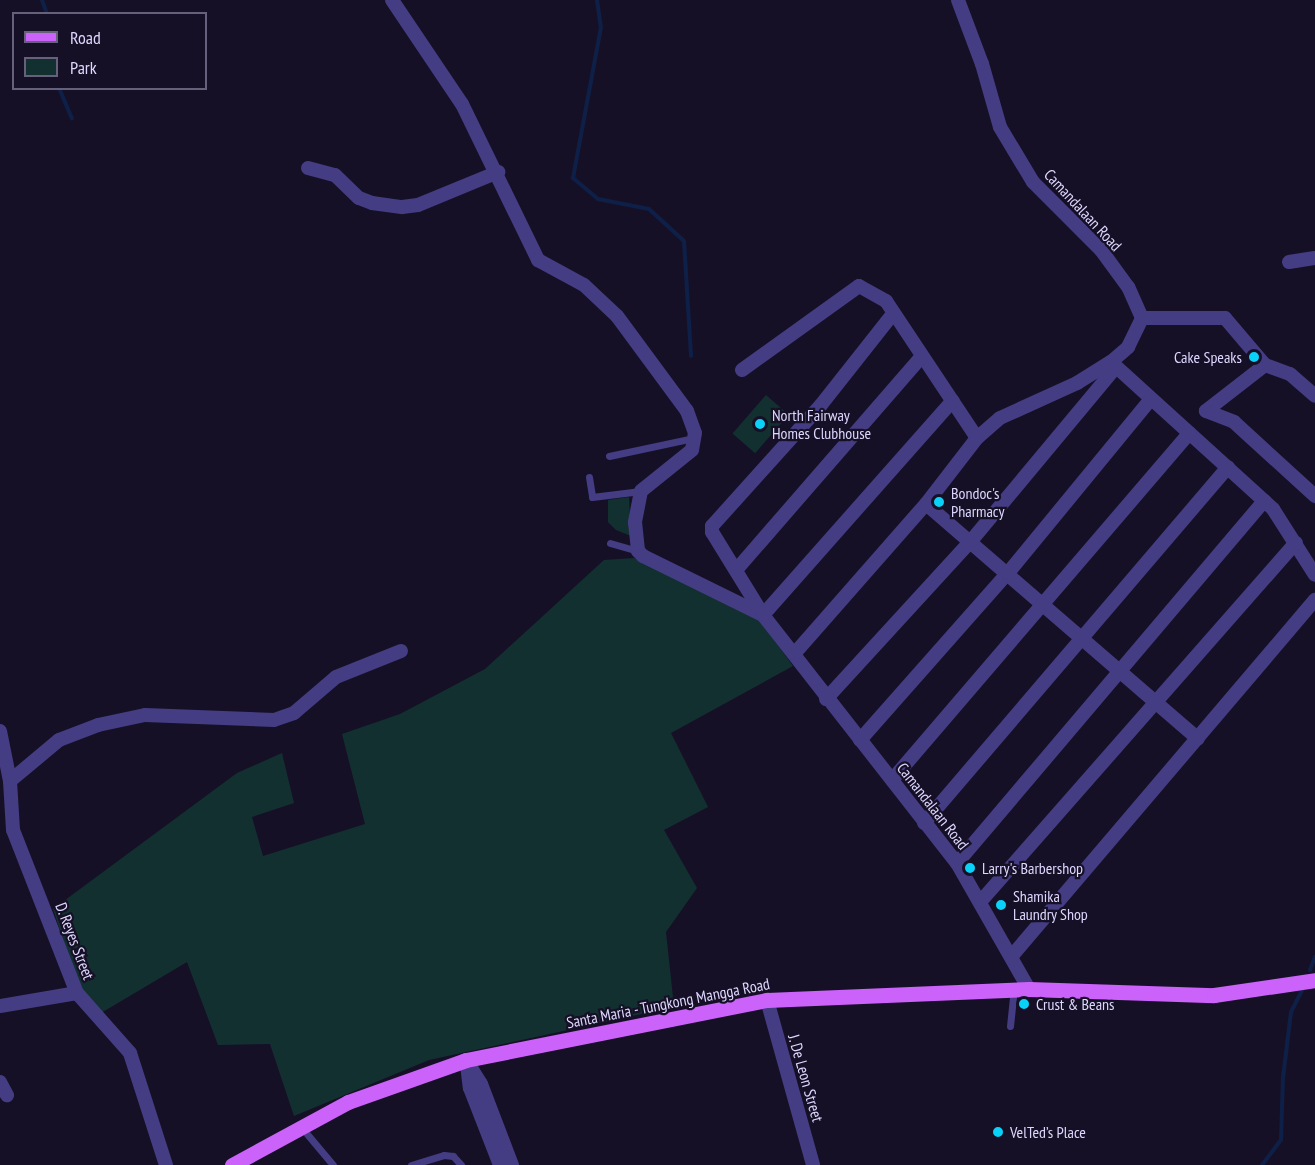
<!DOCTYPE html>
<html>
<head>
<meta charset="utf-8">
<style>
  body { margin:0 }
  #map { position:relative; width:1315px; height:1165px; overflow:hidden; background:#161027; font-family:"PT Sans Narrow",sans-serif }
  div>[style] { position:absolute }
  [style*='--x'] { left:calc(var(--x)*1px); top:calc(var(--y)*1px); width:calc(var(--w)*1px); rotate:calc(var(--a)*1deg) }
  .green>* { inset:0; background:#133031; transform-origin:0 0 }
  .stream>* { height:4px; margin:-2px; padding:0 2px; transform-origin:2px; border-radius:2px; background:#0e2048 }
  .lane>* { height:7px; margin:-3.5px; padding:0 3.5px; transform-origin:3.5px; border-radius:3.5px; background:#443d84 }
  .street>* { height:14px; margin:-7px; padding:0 7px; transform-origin:7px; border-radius:7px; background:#443d84 }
  .primary>* { height:15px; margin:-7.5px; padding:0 7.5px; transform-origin:7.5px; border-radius:7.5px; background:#cb62fa }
  .dots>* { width:16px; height:16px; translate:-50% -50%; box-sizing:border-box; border:3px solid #161027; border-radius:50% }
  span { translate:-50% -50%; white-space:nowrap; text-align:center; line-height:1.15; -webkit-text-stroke:4.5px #161027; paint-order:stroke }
  .street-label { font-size:16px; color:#ded7fe }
  .poi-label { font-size:16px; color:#ded7fe }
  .right { translate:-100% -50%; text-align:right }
  .left { translate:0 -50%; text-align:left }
  .legend { position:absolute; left:12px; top:12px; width:195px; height:78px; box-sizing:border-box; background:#161027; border:2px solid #66607d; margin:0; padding:8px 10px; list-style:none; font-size:18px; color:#ded7fe }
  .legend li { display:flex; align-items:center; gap:12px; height:30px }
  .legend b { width:30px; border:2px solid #66607d }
</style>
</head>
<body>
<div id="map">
  <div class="green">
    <i style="left:766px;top:395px;width:30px;height:51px;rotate:41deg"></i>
    <i style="clip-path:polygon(629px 497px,631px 536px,616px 530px,608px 522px,608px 500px)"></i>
    <i style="clip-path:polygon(634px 558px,759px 619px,793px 666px,671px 733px,708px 807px,664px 830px,697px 888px,666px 932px,674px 1007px,429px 1060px,294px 1116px,270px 1044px,218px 1045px,187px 962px,101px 1013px,79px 987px,53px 909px,237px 773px,282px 753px,294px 803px,252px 817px,263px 856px,365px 824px,342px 734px,400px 714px,485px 669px,604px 560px)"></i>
  </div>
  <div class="stream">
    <i style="--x:42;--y:0;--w:15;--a:70"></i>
    <i style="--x:597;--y:0;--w:27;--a:82"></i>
    <i style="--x:601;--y:27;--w:154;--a:100.5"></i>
    <i style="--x:573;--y:178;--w:33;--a:40"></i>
    <i style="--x:598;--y:199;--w:52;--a:11.1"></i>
    <i style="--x:649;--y:209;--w:47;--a:42.4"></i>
    <i style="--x:684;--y:241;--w:115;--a:86.5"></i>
    <i style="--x:59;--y:88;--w:33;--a:67"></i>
    <i style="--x:1310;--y:970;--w:14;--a:-69"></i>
    <i style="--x:1262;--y:1165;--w:31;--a:-53"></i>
    <i style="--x:1281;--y:1140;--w:62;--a:-88.2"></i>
    <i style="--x:1283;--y:1078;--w:66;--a:-83.1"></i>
    <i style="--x:1291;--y:1012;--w:28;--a:-63"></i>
  </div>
  <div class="lane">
    <i style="--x:609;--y:456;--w:87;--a:-12"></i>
    <i style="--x:589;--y:477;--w:20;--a:81"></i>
    <i style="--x:592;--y:497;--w:49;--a:-7"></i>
    <i style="--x:610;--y:543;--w:29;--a:16"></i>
    <i style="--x:1010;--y:1026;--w:36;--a:-84"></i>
    <i style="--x:302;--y:1128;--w:48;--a:50"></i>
    <i style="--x:411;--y:1165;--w:34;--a:-17"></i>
    <i style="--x:444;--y:1155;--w:9;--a:6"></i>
    <i style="--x:453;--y:1156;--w:12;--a:48"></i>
  </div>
  <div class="street">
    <i style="--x:392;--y:0;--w:125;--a:56.1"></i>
    <i style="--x:462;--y:104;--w:174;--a:64"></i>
    <i style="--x:538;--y:260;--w:52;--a:28.5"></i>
    <i style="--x:584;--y:285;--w:45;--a:43.2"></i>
    <i style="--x:617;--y:316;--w:118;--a:53.6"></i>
    <i style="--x:687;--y:411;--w:23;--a:70"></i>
    <i style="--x:695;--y:433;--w:17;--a:100"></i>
    <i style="--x:692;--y:450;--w:65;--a:141.2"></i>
    <i style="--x:641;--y:491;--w:32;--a:101"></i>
    <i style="--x:635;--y:522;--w:29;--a:84"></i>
    <i style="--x:638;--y:551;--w:7;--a:45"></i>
    <i style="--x:643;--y:556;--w:134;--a:26.2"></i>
    <i style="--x:308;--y:168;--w:28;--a:15"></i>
    <i style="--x:335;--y:175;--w:33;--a:44"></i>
    <i style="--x:359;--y:198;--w:14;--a:21"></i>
    <i style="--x:372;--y:203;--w:30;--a:8"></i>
    <i style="--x:402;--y:207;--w:16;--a:-7"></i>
    <i style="--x:418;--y:205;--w:87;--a:-22.4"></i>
    <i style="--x:1289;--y:262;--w:26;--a:-9"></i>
    <i style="--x:892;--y:315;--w:115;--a:128.3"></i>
    <i style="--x:821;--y:405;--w:163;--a:132"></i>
    <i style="--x:712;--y:526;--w:6;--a:90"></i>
    <i style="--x:712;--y:532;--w:97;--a:58.4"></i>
    <i style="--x:763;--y:615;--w:315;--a:52"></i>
    <i style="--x:957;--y:863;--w:145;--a:60.3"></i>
    <i style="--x:1142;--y:318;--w:83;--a:0"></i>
    <i style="--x:1225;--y:318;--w:62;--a:49.6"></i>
    <i style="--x:1265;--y:365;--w:27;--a:20"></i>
    <i style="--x:1290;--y:374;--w:33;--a:41"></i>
    <i style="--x:1111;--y:362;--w:219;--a:42.2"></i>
    <i style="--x:1273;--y:509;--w:78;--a:57.5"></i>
    <i style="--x:1265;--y:365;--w:75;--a:142.1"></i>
    <i style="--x:1206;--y:411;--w:30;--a:21"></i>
    <i style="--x:1234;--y:422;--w:110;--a:42.4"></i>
    <i style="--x:742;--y:370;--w:144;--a:-35.7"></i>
    <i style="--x:859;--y:286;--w:31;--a:29"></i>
    <i style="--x:886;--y:301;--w:164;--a:56.4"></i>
    <i style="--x:926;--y:504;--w:359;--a:40.8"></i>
    <i style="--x:737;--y:569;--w:281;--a:-49"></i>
    <i style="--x:763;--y:615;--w:286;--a:-48.5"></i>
    <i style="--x:795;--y:653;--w:198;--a:-48.7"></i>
    <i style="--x:926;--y:504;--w:83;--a:-52.3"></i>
    <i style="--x:977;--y:438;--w:30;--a:-41"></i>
    <i style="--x:1000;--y:418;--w:85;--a:-24.4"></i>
    <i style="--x:1077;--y:383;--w:40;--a:-32"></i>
    <i style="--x:1111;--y:362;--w:23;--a:-41"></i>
    <i style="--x:1128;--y:347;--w:32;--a:-64"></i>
    <i style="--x:1142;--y:318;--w:34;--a:-114"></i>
    <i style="--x:1128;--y:287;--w:46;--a:-126.1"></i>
    <i style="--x:1101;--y:250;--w:96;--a:-135"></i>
    <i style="--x:1033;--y:182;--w:64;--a:-121"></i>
    <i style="--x:1000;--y:127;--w:66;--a:-105.9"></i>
    <i style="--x:982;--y:64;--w:68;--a:-110.6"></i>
    <i style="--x:826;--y:699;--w:214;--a:-47.5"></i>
    <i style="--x:971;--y:541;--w:226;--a:-50.2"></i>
    <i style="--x:0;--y:731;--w:51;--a:78.7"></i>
    <i style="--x:10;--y:781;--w:49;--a:86.5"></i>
    <i style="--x:13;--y:830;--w:175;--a:68.6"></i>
    <i style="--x:77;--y:993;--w:80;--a:48.5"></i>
    <i style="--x:130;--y:1053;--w:118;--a:72.2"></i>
    <i style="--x:860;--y:740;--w:223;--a:-48.5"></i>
    <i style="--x:1008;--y:573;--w:225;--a:-50.6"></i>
    <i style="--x:892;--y:780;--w:457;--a:-49.4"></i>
    <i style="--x:10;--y:781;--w:64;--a:-39.9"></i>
    <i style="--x:59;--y:740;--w:42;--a:-21"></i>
    <i style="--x:98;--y:725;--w:48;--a:-12"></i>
    <i style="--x:145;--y:715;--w:129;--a:2.2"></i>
    <i style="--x:274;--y:720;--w:21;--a:-19"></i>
    <i style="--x:294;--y:713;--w:55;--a:-40.6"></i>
    <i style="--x:336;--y:677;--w:70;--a:-21.8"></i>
    <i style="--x:924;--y:823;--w:468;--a:-49.5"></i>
    <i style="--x:957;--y:863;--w:475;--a:-49.7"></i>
    <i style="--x:981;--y:901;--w:477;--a:-48.7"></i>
    <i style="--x:1011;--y:957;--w:469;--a:-49.6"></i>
    <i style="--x:767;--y:1000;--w:171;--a:74.4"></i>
    <i style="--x:0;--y:1006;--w:78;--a:-9.6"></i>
    <i style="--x:466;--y:1060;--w:28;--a:58"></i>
    <i style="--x:481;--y:1084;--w:87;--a:69.1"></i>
    <i style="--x:467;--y:1065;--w:23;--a:83"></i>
    <i style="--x:470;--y:1088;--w:83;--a:68.7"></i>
    <i style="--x:0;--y:1082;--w:15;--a:62"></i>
  </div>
  <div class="primary">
    <i style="--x:232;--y:1165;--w:132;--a:-28.5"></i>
    <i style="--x:348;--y:1102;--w:125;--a:-19.6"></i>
    <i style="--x:466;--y:1060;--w:307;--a:-11.3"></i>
    <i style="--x:767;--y:1000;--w:262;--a:-2.4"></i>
    <i style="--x:1029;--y:989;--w:185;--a:1.9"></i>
    <i style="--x:1214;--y:995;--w:102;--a:-8.4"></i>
  </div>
  <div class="dots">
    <i style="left:1254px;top:357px;background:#09d1f8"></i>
    <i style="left:760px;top:424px;background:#09d1f8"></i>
    <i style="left:939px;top:502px;background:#09d1f8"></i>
    <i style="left:970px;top:868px;background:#09d1f8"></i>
    <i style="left:1001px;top:905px;background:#09d1f8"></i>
    <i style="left:1024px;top:1004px;background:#09d1f8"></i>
    <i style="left:998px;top:1132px;background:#09d1f8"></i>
  </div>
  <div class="street-label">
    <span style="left:1083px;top:210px;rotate:47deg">Camandalaan Road</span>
    <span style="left:933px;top:806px;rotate:52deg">Camandalaan Road</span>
    <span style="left:75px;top:941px;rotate:69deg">D. Reyes Street</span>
    <span style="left:668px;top:1003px;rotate:-11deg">Santa Maria - Tungkong Mangga Road</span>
    <span style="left:806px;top:1078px;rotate:74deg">J. De Leon Street</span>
  </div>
  <div class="poi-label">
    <span class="right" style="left:1242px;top:357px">Cake Speaks</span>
    <span class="left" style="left:772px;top:424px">North Fairway<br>Homes Clubhouse</span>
    <span class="left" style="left:951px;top:502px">Bondoc's<br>Pharmacy</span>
    <span class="left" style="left:982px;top:868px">Larry's Barbershop</span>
    <span class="left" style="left:1013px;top:905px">Shamika<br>Laundry Shop</span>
    <span class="left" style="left:1036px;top:1004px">Crust &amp; Beans</span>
    <span class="left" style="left:1010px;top:1132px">VelTed’s Place</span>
  </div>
  <ul class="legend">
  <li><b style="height:8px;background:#cb62fa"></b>Road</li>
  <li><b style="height:16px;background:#133031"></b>Park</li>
  </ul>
</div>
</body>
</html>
